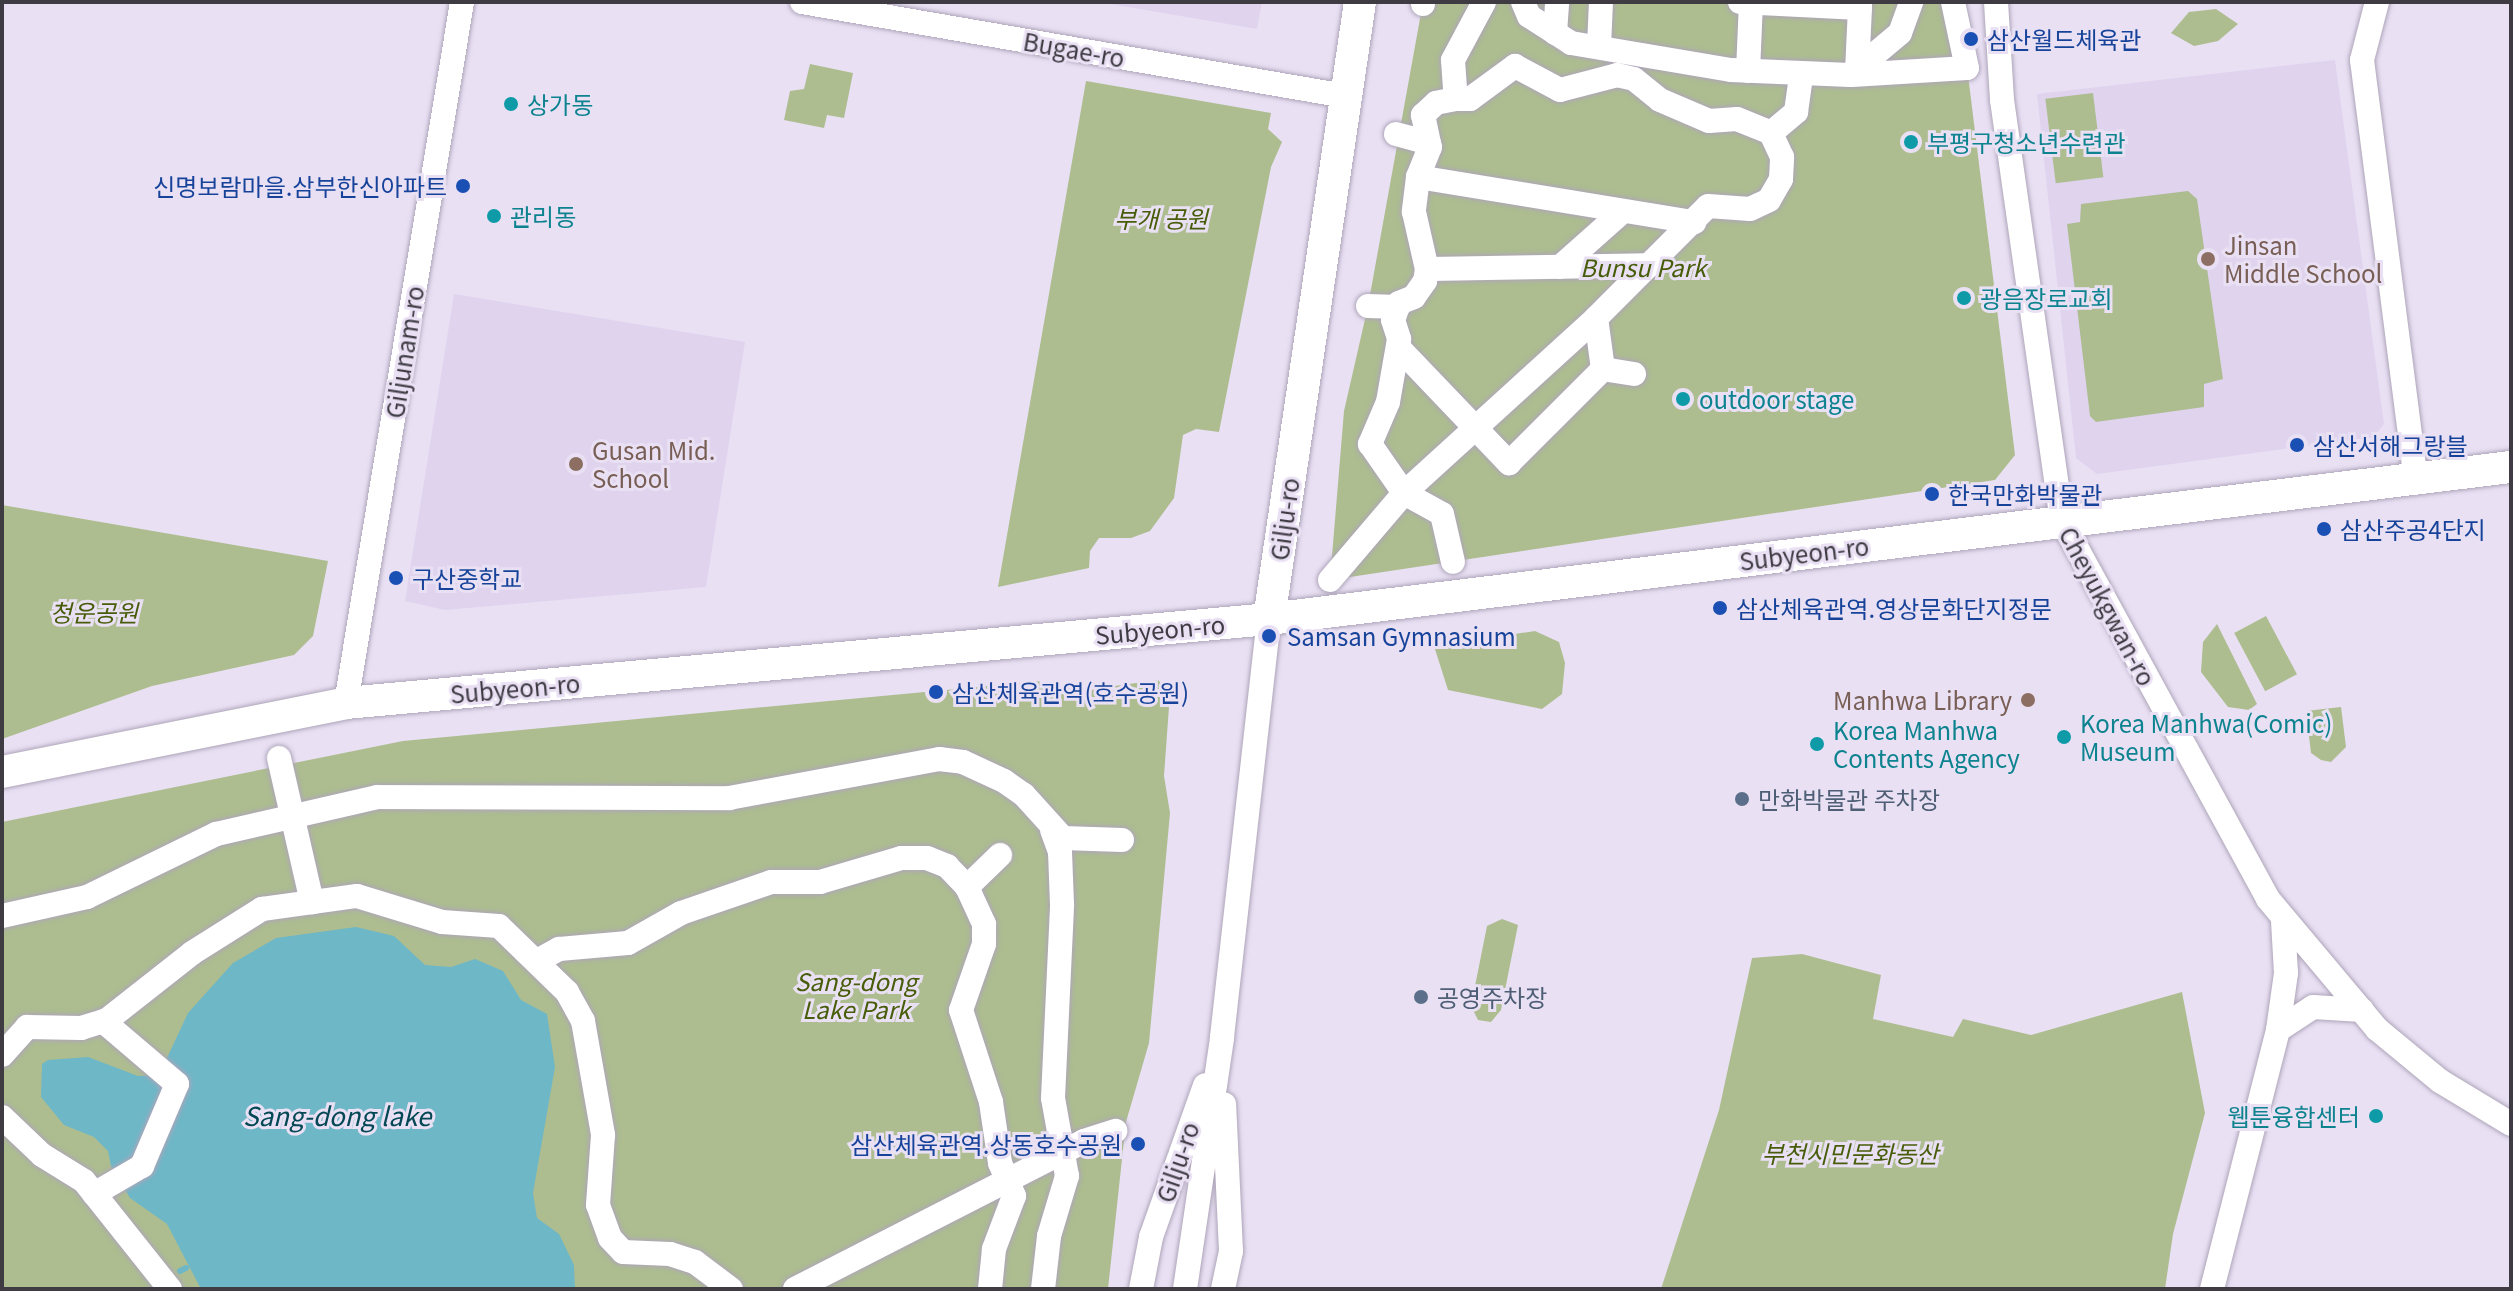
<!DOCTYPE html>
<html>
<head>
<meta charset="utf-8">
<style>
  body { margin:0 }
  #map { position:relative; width:2513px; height:1291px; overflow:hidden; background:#e9e0f4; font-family:Georgia,"Noto Sans KR",serif }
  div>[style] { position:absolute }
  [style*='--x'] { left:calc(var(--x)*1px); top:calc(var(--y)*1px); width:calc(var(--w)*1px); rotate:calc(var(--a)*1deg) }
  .built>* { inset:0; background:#dfd3ee }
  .green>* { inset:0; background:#adbd90; transform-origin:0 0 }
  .water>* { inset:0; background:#6eb7c7 }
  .stream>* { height:6px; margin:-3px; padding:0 3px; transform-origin:3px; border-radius:3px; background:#6eb7c7 }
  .roads { filter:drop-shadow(0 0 2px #aea5b9) drop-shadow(0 0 2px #aea5b9) }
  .minor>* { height:24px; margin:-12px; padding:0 12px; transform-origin:12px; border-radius:12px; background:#fff }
  .major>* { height:32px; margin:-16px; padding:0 16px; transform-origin:16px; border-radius:16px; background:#fff }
  .dots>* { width:22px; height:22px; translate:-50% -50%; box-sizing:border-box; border:4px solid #e9e0f4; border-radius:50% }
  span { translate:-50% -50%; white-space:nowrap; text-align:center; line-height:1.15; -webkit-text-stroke:6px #e9e0f4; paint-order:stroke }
  .transit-label { font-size:24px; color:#164399 }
  .left { translate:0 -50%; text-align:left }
  .right { translate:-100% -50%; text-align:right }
  .street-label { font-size:24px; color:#3e3b43 }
  .culture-label { font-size:24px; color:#0d838f }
  .park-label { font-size:24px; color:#485d09; font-style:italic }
  .education-label { font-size:24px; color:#785e54 }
  .service-label { font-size:24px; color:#4e5e75 }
  .water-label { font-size:26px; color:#034854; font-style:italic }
  .frame { position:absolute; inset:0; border:4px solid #3e3b43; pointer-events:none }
</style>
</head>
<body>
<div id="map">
  <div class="built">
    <i style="clip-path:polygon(1099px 2px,1262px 2px,1257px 29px)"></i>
    <i style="clip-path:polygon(2335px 60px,2384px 424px,2374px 437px,2097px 474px,2076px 458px,2037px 94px)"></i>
    <i style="clip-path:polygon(454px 294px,745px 342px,706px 587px,445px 610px,405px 601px)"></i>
  </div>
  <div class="green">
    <i style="clip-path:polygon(1423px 2px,1959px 2px,2015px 455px,1995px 480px,1330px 580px,1344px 411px,1368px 306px)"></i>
    <i style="clip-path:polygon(2216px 9px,2238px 24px,2218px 41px,2194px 46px,2171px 33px,2189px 12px)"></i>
    <i style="clip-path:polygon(810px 64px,853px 73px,844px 118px,827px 115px,824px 128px,784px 120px,790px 91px,804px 89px)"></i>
    <i style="clip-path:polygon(1086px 81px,1271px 113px,1268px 129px,1282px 142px,1271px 167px,1219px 432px,1196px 429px,1183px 435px,1174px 498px,1150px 531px,1131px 538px,1099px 538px,1090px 551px,1089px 568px,998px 587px)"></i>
    <i style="left:2093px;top:93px;width:85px;height:48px;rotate:83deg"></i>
    <i style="clip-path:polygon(2188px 191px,2197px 199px,2223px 379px,2204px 384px,2204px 407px,2096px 422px,2090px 416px,2067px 224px,2080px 222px,2081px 204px)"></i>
    <i style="clip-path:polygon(2px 505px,328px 561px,313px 636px,294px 655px,152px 686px,2px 739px)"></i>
    <i style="left:2266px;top:616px;width:66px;height:36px;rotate:62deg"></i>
    <i style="clip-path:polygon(2217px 624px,2257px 704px,2249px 710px,2228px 707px,2201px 672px,2203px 642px)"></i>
    <i style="clip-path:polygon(1535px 631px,1559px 642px,1565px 663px,1562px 694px,1542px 709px,1448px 690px,1434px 646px)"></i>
    <i style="clip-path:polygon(1158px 680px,1170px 693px,1164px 776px,1170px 813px,1149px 1043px,1126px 1122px,1108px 1289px,2px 1289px,2px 822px,403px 741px,1042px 681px,1078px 691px)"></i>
    <i style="clip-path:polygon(2341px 707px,2346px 747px,2331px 762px,2321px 760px,2311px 753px,2306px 711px)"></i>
    <i style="clip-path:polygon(1502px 919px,1518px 925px,1501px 1010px,1491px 1022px,1478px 1020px,1471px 1006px,1487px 926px)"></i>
    <i style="clip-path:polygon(1802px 954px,1881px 975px,1873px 1019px,1953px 1037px,1963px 1019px,2031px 1035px,2182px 992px,2205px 1113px,2173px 1234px,2165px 1289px,1661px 1289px,1719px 1110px,1752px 958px)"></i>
  </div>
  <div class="water">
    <i style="clip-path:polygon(356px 927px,394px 936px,425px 965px,451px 967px,475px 959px,503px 971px,521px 1000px,547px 1014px,555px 1067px,533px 1193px,537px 1218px,559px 1234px,574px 1265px,575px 1289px,201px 1289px,167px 1224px,130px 1198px,111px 1166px,108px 1151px,94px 1137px,64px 1125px,41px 1097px,42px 1064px,48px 1060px,88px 1057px,138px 1076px,159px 1075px,188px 1013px,233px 963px,276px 938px)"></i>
  </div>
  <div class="stream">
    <i style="--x:180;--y:1271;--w:7;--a:-27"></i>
  </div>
  <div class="roads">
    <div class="minor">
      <i style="--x:802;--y:2;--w:551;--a:9.82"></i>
      <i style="--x:1484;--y:2;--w:66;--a:118.1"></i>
      <i style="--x:1453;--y:60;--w:39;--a:86"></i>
      <i style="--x:1456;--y:99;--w:20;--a:169"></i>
      <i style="--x:1436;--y:103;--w:18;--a:137"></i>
      <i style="--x:1423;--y:115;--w:33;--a:78"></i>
      <i style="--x:1430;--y:147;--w:32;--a:112"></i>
      <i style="--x:1418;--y:177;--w:280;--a:9.3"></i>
      <i style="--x:1523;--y:2;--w:15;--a:67"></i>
      <i style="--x:1529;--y:16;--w:50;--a:32.7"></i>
      <i style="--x:1571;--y:43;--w:162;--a:9.6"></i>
      <i style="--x:1731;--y:70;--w:119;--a:2.4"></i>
      <i style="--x:1850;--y:75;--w:65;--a:-40"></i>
      <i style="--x:1900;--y:33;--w:33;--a:-70"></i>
      <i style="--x:1740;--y:2;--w:120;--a:2.9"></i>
      <i style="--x:1860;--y:8;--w:6;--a:-90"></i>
      <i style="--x:1996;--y:2;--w:98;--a:86.5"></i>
      <i style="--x:2002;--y:100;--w:425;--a:81.9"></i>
      <i style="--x:2062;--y:521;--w:430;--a:61.4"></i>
      <i style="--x:2268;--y:899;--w:170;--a:50"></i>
      <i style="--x:2377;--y:1029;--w:82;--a:39.5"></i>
      <i style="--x:2440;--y:1081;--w:83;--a:31.2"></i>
      <i style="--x:2377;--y:2;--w:60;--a:104.5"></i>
      <i style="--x:2362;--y:60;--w:423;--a:82.7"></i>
      <i style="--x:1423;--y:4;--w:2;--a:-90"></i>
      <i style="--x:1555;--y:33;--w:31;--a:-86"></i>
      <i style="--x:1599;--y:47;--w:45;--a:-87.5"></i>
      <i style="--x:1748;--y:71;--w:68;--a:-87.5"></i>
      <i style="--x:1857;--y:71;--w:63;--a:-87.3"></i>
      <i style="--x:1852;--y:75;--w:115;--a:-3.5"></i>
      <i style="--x:1967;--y:68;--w:67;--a:-102"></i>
      <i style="--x:1456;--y:99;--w:14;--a:0"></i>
      <i style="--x:1470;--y:99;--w:56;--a:-36.3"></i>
      <i style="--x:1515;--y:66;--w:51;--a:28.1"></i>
      <i style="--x:1560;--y:90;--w:59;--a:-14.7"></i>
      <i style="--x:1617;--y:75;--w:17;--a:13"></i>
      <i style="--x:1634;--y:79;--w:33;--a:39"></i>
      <i style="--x:1660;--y:100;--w:53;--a:23.2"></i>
      <i style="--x:1709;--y:121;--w:28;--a:-4"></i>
      <i style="--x:1737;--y:119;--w:37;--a:22"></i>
      <i style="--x:1771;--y:133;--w:33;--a:-40"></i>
      <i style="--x:1796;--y:112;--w:37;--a:-82"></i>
      <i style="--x:1396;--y:134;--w:34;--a:15"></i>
      <i style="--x:1418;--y:177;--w:35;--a:97"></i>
      <i style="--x:1414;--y:212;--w:58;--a:77.2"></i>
      <i style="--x:1427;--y:269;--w:12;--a:99"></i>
      <i style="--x:1425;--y:281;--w:19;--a:125"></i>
      <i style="--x:1414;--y:297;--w:16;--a:158"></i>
      <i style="--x:1399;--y:303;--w:18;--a:109"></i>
      <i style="--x:1393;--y:320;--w:20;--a:72"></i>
      <i style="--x:1399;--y:339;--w:64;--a:99.9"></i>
      <i style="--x:1388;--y:402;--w:46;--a:113.2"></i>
      <i style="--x:1370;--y:444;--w:60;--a:55.2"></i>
      <i style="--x:1404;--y:493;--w:43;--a:28.9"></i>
      <i style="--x:1442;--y:514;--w:49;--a:77.1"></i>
      <i style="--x:1560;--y:267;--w:84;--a:-41.6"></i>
      <i style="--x:1427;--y:269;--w:223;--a:-1"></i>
      <i style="--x:1368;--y:306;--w:30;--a:2"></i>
      <i style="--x:1398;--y:347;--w:161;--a:46.3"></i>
      <i style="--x:1509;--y:463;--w:133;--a:-45"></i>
      <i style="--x:1634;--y:374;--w:31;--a:-171"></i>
      <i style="--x:1603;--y:369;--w:51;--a:-97.8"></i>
      <i style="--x:1596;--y:318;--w:158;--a:-45"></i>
      <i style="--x:1708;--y:206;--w:42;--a:4.1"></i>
      <i style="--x:1750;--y:209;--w:21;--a:-25"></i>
      <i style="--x:1769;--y:200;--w:24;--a:-60"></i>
      <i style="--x:1781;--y:179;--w:22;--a:-87"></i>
      <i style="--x:1782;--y:157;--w:26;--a:-115"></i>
      <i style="--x:1330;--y:580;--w:114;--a:-49.6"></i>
      <i style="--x:1404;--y:493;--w:260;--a:-42.3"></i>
      <i style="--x:346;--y:703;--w:711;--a:-80.6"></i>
      <i style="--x:279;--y:758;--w:148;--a:77.1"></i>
      <i style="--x:967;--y:887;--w:46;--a:-44.1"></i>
      <i style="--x:2;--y:916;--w:87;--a:-12.6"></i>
      <i style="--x:87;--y:897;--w:144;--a:-26"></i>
      <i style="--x:216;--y:834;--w:165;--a:-12.9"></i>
      <i style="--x:377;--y:797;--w:352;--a:0.2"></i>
      <i style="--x:729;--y:798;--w:214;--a:-10.5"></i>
      <i style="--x:939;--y:759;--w:24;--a:7"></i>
      <i style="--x:963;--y:762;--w:45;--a:24.9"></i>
      <i style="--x:1004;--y:781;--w:24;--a:35"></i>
      <i style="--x:1024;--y:795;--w:58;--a:47.8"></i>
      <i style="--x:1063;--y:838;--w:59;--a:1.9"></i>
      <i style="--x:537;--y:961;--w:25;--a:-29"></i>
      <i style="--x:559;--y:949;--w:69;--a:-5"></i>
      <i style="--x:628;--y:943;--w:61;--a:-29.5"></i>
      <i style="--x:681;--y:913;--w:95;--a:-19"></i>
      <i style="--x:771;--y:882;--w:49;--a:0"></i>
      <i style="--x:820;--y:882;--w:84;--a:-16.5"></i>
      <i style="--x:901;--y:858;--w:26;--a:0"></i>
      <i style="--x:927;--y:858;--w:22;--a:22"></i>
      <i style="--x:947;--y:866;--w:29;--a:46"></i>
      <i style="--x:967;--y:887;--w:41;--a:65.3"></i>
      <i style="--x:984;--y:924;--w:20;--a:90"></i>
      <i style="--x:984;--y:944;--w:70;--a:109.2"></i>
      <i style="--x:961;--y:1010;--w:97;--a:71.9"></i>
      <i style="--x:991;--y:1102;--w:62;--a:81.6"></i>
      <i style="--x:1000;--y:1163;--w:36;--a:67"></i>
      <i style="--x:1014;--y:1196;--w:57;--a:110.7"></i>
      <i style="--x:994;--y:1249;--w:40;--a:95.7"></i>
      <i style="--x:2278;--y:1030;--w:42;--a:-33.3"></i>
      <i style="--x:2313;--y:1007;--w:49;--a:3.5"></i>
      <i style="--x:2;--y:1055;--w:38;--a:-48"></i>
      <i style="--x:27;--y:1027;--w:54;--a:1.1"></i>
      <i style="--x:81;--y:1028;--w:27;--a:-17"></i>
      <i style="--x:107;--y:1020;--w:108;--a:-38.2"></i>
      <i style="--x:192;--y:953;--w:83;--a:-32.2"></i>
      <i style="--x:262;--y:909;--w:96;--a:-7.8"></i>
      <i style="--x:357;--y:896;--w:89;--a:17"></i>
      <i style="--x:442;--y:922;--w:57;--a:4"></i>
      <i style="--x:499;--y:926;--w:95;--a:44.1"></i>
      <i style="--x:567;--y:992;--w:33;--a:61"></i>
      <i style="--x:583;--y:1021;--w:116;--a:80"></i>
      <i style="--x:603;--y:1135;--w:70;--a:94.1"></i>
      <i style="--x:598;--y:1205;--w:35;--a:70"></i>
      <i style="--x:610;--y:1238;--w:19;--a:47"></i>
      <i style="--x:623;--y:1252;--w:47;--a:2.4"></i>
      <i style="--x:670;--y:1254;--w:26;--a:18"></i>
      <i style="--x:695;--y:1262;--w:45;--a:36.9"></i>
      <i style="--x:2;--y:1117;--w:55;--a:43.5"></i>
      <i style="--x:42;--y:1155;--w:49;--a:31.8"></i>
      <i style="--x:84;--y:1181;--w:138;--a:51.5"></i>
      <i style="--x:94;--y:1194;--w:56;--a:-30.3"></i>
      <i style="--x:142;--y:1166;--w:89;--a:-66.9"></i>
      <i style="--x:177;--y:1084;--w:97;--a:-139.6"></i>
      <i style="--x:795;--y:1289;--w:325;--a:-27.1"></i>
      <i style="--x:1084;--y:1141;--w:33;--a:-18"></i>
      <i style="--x:1043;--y:1289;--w:53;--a:-83.5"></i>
      <i style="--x:1049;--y:1236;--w:63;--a:-73.3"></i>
      <i style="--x:1067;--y:1176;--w:79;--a:-100.2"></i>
      <i style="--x:1053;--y:1098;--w:194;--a:-87.3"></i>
      <i style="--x:1062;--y:904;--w:52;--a:-92.2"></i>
      <i style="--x:1060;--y:852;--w:23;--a:-110"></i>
      <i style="--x:1141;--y:1289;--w:53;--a:-79.1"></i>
      <i style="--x:1151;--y:1237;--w:161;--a:-70.4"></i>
      <i style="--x:1185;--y:1289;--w:255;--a:-81.6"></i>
      <i style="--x:1222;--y:1037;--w:421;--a:-83.6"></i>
      <i style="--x:1223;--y:1289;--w:39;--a:-78"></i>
      <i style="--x:1231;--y:1251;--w:147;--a:-92.7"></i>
      <i style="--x:2212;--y:1289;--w:267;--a:-75.7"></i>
      <i style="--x:2278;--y:1030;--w:58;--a:-82"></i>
      <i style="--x:2286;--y:973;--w:52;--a:-93.3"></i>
    </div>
    <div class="major">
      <i style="--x:1269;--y:619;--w:624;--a:-81.61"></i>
      <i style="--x:2;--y:772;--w:351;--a:-11.3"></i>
      <i style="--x:346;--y:703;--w:927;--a:-5.2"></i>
      <i style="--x:1269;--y:619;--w:1251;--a:-6.98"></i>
    </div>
  </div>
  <div class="dots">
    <i style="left:1971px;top:39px;background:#1a4fb4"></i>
    <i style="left:511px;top:104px;background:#0f9aa8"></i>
    <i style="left:1911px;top:142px;background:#0f9aa8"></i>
    <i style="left:463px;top:186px;background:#1a4fb4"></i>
    <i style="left:494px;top:216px;background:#0f9aa8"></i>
    <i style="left:2208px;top:259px;background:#8d6e63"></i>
    <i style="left:1964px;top:298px;background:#0f9aa8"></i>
    <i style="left:1683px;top:399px;background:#0f9aa8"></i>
    <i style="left:2297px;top:445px;background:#1a4fb4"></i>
    <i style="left:576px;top:464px;background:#8d6e63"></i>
    <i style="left:1932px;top:494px;background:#1a4fb4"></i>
    <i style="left:2324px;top:529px;background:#1a4fb4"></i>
    <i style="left:396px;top:578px;background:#1a4fb4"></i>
    <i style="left:1720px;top:608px;background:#1a4fb4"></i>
    <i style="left:1269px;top:636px;background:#1a4fb4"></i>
    <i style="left:936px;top:692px;background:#1a4fb4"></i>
    <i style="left:2028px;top:700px;background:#8d6e63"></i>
    <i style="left:2064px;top:737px;background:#0f9aa8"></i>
    <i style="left:1817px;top:744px;background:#0f9aa8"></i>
    <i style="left:1742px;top:799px;background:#5c6f8a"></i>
    <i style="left:1421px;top:997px;background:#5c6f8a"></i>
    <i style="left:2376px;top:1116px;background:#0f9aa8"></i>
    <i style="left:1138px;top:1144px;background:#1a4fb4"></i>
  </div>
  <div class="transit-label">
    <span class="left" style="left:1987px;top:39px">삼산월드체육관</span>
    <span class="right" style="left:447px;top:186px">신명보람마을.삼부한신아파트</span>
    <span class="left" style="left:2313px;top:445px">삼산서해그랑블</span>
    <span class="left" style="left:1948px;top:494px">한국만화박물관</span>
    <span class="left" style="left:2340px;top:529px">삼산주공4단지</span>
    <span class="left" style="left:412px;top:578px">구산중학교</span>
    <span class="left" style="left:1736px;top:608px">삼산체육관역.영상문화단지정문</span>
    <span class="left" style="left:1287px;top:636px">Samsan Gymnasium</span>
    <span class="left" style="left:952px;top:692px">삼산체육관역(호수공원)</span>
    <span class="right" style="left:1122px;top:1144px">삼산체육관역.상동호수공원</span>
  </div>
  <div class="street-label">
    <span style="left:1074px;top:49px;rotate:10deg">Bugae-ro</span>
    <span style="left:404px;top:352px;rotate:-81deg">Giljunam-ro</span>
    <span style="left:1284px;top:519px;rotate:-82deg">Gilju-ro</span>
    <span style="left:1804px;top:553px;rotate:-7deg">Subyeon-ro</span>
    <span style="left:2108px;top:606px;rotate:62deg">Cheyukgwan-ro</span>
    <span style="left:1160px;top:629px;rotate:-5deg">Subyeon-ro</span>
    <span style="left:515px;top:688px;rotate:-5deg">Subyeon-ro</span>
    <span style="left:1177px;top:1162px;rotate:-71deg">Gilju-ro</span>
  </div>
  <div class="culture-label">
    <span class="left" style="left:527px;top:104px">상가동</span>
    <span class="left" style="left:1927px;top:142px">부평구청소년수련관</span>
    <span class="left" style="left:510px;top:216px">관리동</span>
    <span class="left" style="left:1980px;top:298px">광음장로교회</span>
    <span class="left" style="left:1699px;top:399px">outdoor stage</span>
    <span class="left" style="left:2080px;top:737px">Korea Manhwa(Comic)<br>Museum</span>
    <span class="left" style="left:1833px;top:744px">Korea Manhwa<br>Contents Agency</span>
    <span class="right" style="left:2360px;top:1116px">웹툰융합센터</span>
  </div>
  <div class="park-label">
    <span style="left:1161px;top:218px">부개 공원</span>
    <span style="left:1643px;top:267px">Bunsu Park</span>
    <span style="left:94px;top:612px">청운공원</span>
    <span style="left:856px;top:995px">Sang-dong<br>Lake Park</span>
    <span style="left:1850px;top:1153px">부천시민문화동산</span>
  </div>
  <div class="education-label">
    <span class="left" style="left:2224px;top:259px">Jinsan<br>Middle School</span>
    <span class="left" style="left:592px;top:464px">Gusan Mid.<br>School</span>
    <span class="right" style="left:2012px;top:700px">Manhwa Library</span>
  </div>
  <div class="service-label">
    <span class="left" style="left:1758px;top:799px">만화박물관 주차장</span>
    <span class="left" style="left:1437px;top:997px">공영주차장</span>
  </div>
  <div class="water-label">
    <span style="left:337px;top:1115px">Sang-dong lake</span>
  </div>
  <div class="frame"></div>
</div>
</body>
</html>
